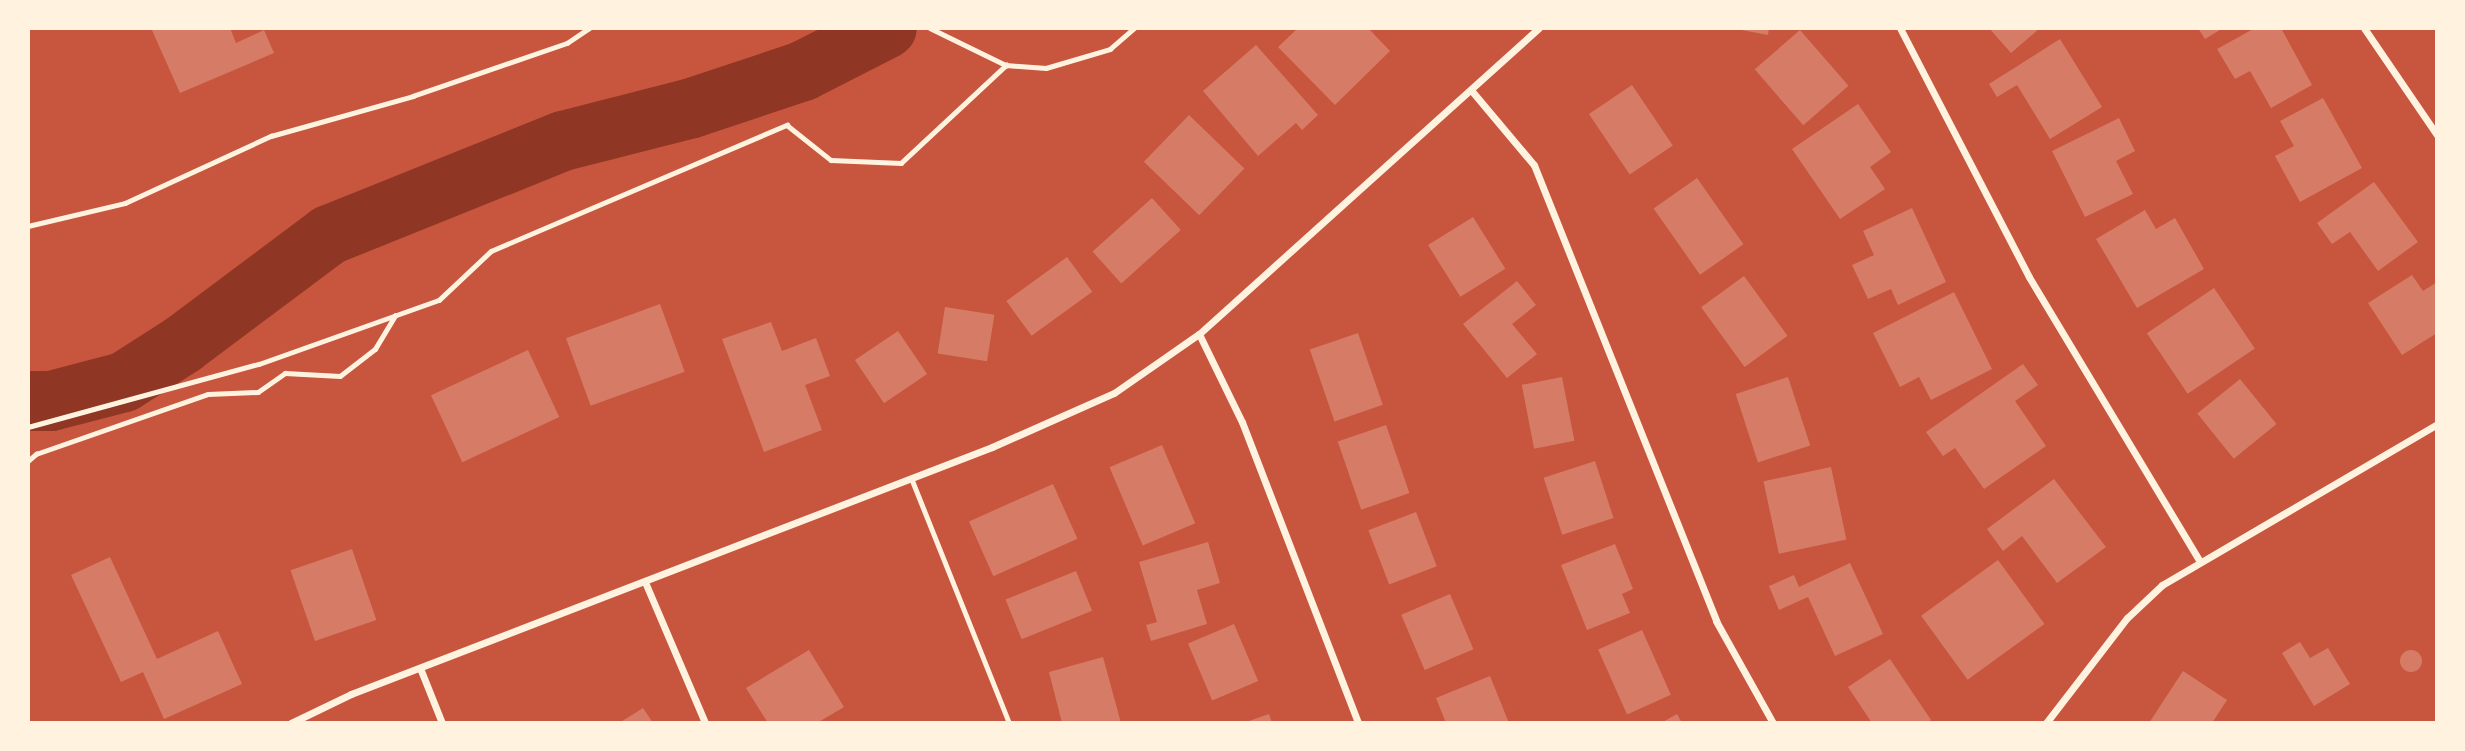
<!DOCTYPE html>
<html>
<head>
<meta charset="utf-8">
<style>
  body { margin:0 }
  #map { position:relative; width:2465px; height:751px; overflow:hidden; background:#c8553d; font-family:"Work Sans",sans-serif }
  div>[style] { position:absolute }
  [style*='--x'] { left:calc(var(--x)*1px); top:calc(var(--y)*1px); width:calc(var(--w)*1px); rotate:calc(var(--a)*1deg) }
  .river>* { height:60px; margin:-30px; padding:0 30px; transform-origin:30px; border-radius:30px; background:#8f3625 }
  .building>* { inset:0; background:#d67c66; transform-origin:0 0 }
  .round { border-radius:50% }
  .path>* { height:4.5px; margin:-2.25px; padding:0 2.25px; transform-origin:2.25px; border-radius:2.25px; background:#fff3e0 }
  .service>* { height:5px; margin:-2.5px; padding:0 2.5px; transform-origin:2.5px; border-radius:2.5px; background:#fff3e0 }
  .minor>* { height:7px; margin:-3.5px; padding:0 3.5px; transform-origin:3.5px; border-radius:3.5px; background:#fff3e0 }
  span { translate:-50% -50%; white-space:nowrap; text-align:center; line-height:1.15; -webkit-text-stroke:7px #fff3e0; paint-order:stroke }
  .frame { position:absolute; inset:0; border:30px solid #fff3e0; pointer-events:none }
</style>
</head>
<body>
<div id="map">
  <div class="river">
    <i style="--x:28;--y:401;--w:23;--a:0"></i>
    <i style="--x:51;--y:401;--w:75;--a:-14.6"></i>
    <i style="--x:124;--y:382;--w:69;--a:-32.5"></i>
    <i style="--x:182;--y:345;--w:184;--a:-36.8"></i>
    <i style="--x:329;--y:235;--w:252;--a:-21.9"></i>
    <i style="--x:563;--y:141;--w:133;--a:-14.3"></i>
    <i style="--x:692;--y:108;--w:117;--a:-18.4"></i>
    <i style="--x:803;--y:71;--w:94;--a:-27.1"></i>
  </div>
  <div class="building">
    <i style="clip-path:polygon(151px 28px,230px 28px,236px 43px,264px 30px,274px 53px,180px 93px)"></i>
    <i style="clip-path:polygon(1298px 28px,1368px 28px,1390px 51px,1335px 105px,1278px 47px)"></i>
    <i style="clip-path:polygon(1731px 28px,1769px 28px,1768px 35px)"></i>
    <i style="clip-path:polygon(1989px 28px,2040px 28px,2011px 53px)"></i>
    <i style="clip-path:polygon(2198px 28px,2223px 28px,2205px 39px)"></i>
    <i style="clip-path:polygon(2255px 28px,2281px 28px,2312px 85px,2271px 108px,2250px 71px,2235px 79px,2217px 49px)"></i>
    <i style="left:1800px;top:30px;width:74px;height:60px;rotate:49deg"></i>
    <i style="clip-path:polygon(2060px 39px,2102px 107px,2050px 139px,2017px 85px,1997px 97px,1989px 84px)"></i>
    <i style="clip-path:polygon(1256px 45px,1318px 115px,1302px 130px,1296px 123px,1258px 156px,1203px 91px)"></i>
    <i style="left:1632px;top:85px;width:73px;height:52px;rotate:56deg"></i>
    <i style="clip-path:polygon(2323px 98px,2362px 168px,2300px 202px,2275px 156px,2294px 146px,2280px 121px)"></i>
    <i style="clip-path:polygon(1858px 104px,1891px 152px,1870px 167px,1885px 189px,1840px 219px,1792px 149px)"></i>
    <i style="left:1189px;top:115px;width:77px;height:65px;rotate:44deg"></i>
    <i style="clip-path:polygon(2119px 118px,2135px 151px,2116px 161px,2133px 194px,2085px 217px,2052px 151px)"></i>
    <i style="left:1697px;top:178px;width:81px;height:53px;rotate:55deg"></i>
    <i style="clip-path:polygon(2374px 182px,2418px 242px,2378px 271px,2350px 232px,2332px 244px,2317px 223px)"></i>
    <i style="left:1152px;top:198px;width:43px;height:80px;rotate:48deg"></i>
    <i style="clip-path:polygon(1912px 208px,1946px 282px,1898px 305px,1891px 289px,1868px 299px,1852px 265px,1874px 255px,1863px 231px)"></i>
    <i style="clip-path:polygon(2145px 210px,2156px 229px,2175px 218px,2204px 269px,2137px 308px,2096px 239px)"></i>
    <i style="left:1473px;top:217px;width:61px;height:53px;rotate:58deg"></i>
    <i style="left:1067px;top:257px;width:43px;height:75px;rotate:54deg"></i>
    <i style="clip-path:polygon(2412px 275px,2423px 291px,2437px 282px,2437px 333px,2402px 355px,2368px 303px)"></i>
    <i style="left:1744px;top:276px;width:74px;height:53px;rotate:54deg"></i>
    <i style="clip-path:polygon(1517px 281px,1536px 305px,1512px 324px,1537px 354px,1507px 378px,1463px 324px)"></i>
    <i style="left:2214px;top:288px;width:73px;height:81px;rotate:56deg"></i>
    <i style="clip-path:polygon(1954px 292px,1992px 369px,1931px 400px,1919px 377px,1900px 387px,1873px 333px)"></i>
    <i style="left:660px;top:304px;width:72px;height:100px;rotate:70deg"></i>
    <i style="left:945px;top:307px;width:50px;height:47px;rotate:9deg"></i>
    <i style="clip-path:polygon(771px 322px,782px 351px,816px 338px,830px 376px,805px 385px,822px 430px,764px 452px,722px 339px)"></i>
    <i style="left:898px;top:331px;width:52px;height:52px;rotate:56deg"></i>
    <i style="left:1358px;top:333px;width:76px;height:51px;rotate:71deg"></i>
    <i style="left:528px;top:350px;width:74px;height:107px;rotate:65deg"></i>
    <i style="clip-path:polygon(2023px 364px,2038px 385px,2015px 401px,2046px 446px,1984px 489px,1955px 448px,1943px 456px,1926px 432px)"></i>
    <i style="left:1562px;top:377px;width:65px;height:41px;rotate:79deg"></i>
    <i style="left:1788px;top:377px;width:72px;height:55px;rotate:72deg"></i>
    <i style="left:2240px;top:379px;width:58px;height:55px;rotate:51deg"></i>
    <i style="left:1386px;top:425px;width:72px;height:51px;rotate:71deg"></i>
    <i style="left:1162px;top:445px;width:85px;height:57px;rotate:67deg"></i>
    <i style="left:1595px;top:461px;width:60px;height:54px;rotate:72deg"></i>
    <i style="left:1831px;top:467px;width:74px;height:69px;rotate:78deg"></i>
    <i style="clip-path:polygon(2054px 479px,2106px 547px,2057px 583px,2022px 536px,2003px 551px,1987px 529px)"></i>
    <i style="left:1053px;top:484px;width:60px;height:92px;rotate:66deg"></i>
    <i style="left:1416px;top:512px;width:58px;height:51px;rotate:69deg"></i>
    <i style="clip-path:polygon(1208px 542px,1220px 583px,1197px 590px,1207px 624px,1151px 641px,1146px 625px,1157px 622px,1139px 562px)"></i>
    <i style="clip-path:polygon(1615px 544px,1633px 589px,1622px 594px,1630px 613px,1587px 630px,1561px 565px)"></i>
    <i style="left:352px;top:549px;width:75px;height:65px;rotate:71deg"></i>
    <i style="clip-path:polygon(110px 557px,157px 659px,218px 631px,242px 684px,164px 719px,143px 672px,121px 682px,71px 575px)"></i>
    <i style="left:1998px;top:560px;width:79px;height:95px;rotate:54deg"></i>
    <i style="clip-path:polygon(1850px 563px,1883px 634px,1835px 656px,1808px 597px,1779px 610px,1769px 586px,1794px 575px,1799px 587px)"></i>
    <i style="left:1076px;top:571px;width:43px;height:76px;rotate:68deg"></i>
    <i style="left:1450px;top:594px;width:60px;height:53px;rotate:67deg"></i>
    <i style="left:1234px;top:624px;width:62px;height:50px;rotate:67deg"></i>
    <i style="left:1642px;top:630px;width:71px;height:48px;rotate:66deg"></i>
    <i style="clip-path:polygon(2300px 642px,2310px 658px,2328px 648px,2350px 684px,2314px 706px,2282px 653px)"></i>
    <i style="clip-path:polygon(809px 650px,844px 707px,817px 723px,768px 723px,746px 688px)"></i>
    <i class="round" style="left:2400px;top:650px;width:22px;height:22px"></i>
    <i style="clip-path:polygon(1103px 657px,1121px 723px,1062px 723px,1049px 672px)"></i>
    <i style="clip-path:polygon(1890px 659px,1931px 720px,1926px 723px,1872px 723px,1848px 687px)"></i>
    <i style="clip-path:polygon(2183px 671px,2227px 700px,2212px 723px,2149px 723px)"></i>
    <i style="clip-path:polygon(1490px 676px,1509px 723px,1446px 723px,1436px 698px)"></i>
    <i style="clip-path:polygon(643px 708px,653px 723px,619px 723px)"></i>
    <i style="clip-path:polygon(1269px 714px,1272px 723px,1243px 723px)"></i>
    <i style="clip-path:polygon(1677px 714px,1682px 723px,1661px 723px)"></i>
  </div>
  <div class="path">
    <i style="--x:930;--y:28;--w:85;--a:26"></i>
    <i style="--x:1006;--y:65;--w:40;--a:4.3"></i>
    <i style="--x:1046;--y:68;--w:67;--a:-16.5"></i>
    <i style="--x:1110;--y:49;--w:32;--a:-41"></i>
    <i style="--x:28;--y:226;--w:100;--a:-13.3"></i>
    <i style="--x:125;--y:203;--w:161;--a:-24.7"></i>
    <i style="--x:271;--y:136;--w:148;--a:-15.7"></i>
    <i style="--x:413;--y:96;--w:163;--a:-19"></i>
    <i style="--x:567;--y:43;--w:27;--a:-34"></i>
    <i style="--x:28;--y:427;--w:239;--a:-15.3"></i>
    <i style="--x:259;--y:364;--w:191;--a:-19.6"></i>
    <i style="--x:439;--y:300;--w:71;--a:-43.3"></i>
    <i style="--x:491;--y:251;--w:322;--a:-23.1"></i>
    <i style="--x:787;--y:125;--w:56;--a:38.5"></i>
    <i style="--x:831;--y:160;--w:70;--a:2.5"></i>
    <i style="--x:901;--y:163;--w:144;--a:-43"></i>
    <i style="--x:28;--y:461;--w:11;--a:-41"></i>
    <i style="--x:36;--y:454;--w:182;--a:-19.2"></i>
    <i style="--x:208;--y:394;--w:50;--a:-2.3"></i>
    <i style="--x:258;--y:392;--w:33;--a:-35"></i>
    <i style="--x:285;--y:373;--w:55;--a:3.1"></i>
    <i style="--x:340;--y:376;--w:44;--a:-37.6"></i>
    <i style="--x:375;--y:349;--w:39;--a:-59"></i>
  </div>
  <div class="service">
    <i style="--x:911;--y:478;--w:264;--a:68.2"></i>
  </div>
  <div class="minor">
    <i style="--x:1900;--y:28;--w:280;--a:62.6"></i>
    <i style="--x:2029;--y:277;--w:332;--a:59"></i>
    <i style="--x:2364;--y:28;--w:130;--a:55.7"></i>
    <i style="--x:1471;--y:90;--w:98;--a:50"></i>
    <i style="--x:1534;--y:165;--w:491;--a:68.2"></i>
    <i style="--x:1716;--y:621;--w:117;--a:60.8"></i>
    <i style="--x:1199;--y:334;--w:98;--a:64"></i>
    <i style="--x:1242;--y:422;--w:323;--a:68.9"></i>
    <i style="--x:645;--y:582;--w:153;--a:66.9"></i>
    <i style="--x:420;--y:668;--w:59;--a:68.2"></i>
    <i style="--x:291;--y:723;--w:67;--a:-25.8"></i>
    <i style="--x:351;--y:694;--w:687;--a:-21.07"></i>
    <i style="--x:992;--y:447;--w:133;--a:-23.9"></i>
    <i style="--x:1114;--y:393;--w:103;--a:-34.8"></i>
    <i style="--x:1199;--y:334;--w:457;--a:-42"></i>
    <i style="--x:2046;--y:723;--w:133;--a:-52.4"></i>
    <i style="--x:2127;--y:618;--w:48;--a:-43.3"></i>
    <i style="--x:2162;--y:585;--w:319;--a:-30.3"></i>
  </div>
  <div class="frame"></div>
</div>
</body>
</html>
